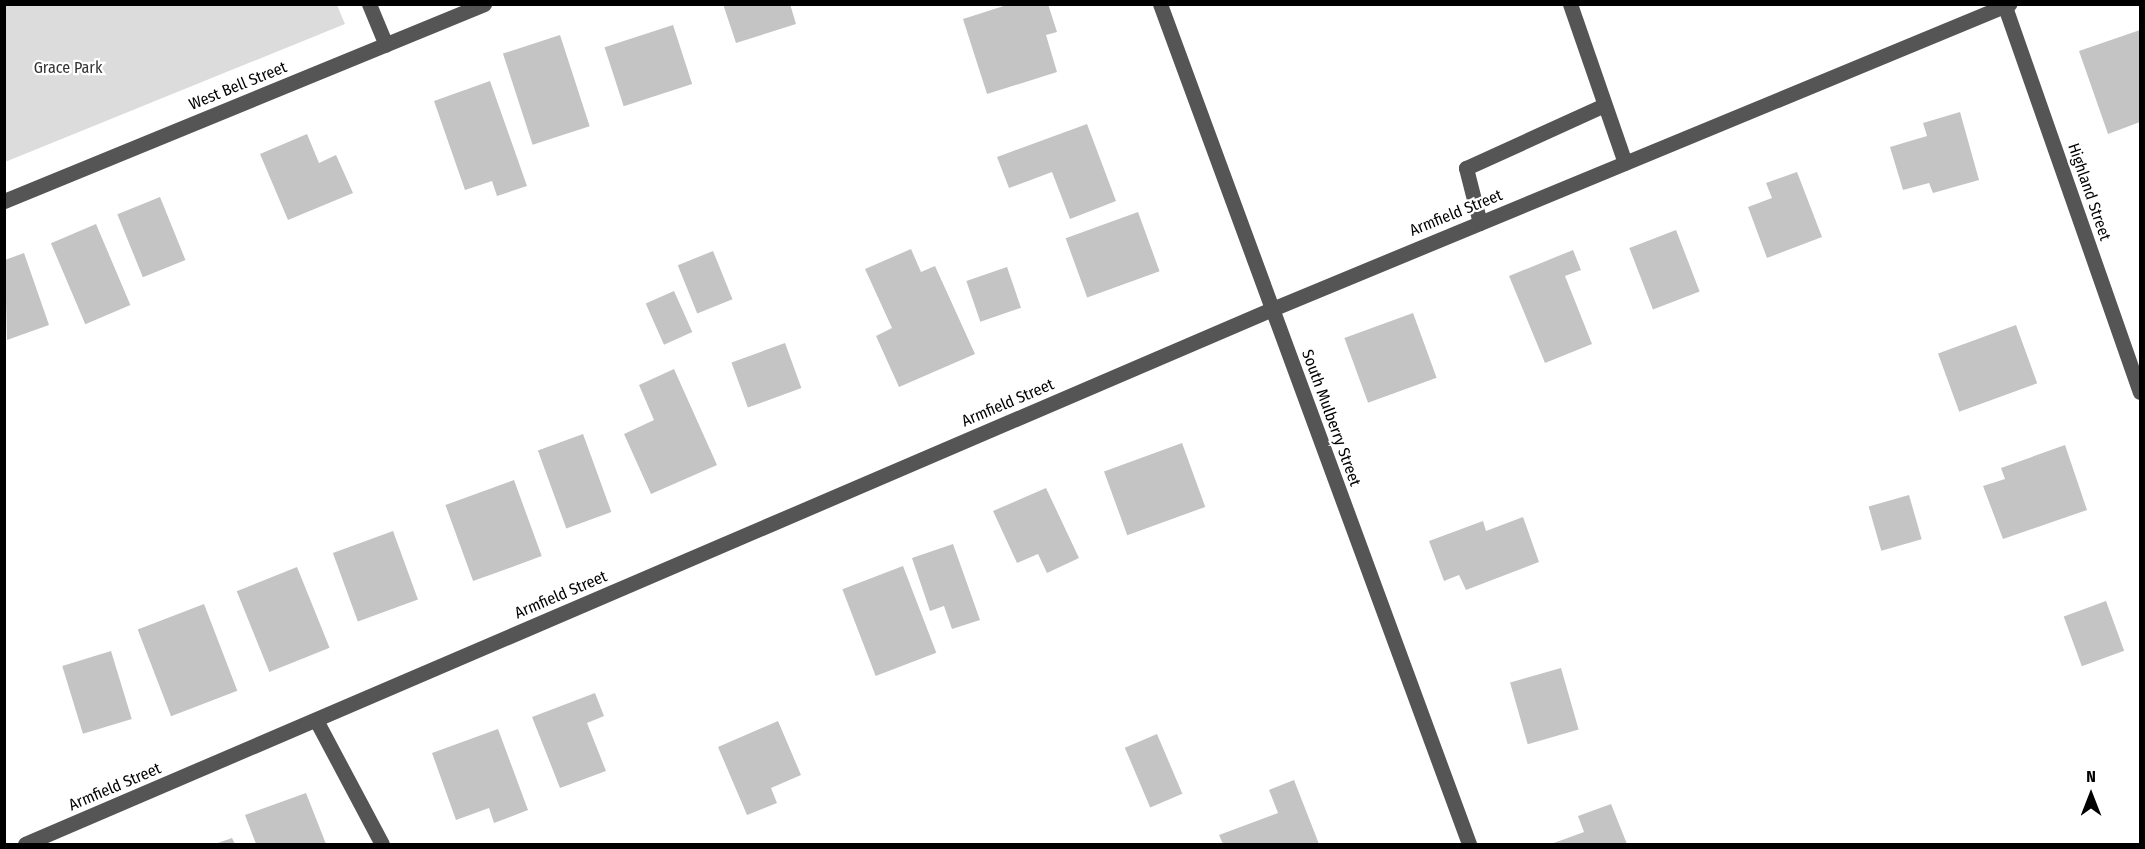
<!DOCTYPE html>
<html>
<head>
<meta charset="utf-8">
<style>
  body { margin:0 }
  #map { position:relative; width:2145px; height:849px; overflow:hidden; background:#fff; font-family:"Fira Sans Condensed",sans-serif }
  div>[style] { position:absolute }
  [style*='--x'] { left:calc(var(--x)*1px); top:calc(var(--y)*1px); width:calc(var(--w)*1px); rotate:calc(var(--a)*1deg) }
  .green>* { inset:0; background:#dcdcdc }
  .building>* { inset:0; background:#c4c4c4; transform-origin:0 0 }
  .minor>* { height:15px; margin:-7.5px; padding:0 7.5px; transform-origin:7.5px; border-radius:7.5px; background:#555 }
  span { translate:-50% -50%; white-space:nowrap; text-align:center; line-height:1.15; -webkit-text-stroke:4.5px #fff; paint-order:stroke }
  .park-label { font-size:16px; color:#333 }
  .street-label { font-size:16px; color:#000 }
  .frame { position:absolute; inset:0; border:6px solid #000; pointer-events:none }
  .north { position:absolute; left:2061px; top:765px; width:60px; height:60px; -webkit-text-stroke:4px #fff; paint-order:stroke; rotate:0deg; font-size:16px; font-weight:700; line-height:24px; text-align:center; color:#000 }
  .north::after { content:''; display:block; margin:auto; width:21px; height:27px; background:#000; clip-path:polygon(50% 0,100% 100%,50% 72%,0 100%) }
</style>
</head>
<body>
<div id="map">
  <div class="green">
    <i style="clip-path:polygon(5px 4px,337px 5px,345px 24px,5px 162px)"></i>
  </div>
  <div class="building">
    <i style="clip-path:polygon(723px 4px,790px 4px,796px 24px,736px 43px)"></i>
    <i style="clip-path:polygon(1010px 4px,1048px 4px,1057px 32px,1046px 35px,1057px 72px,987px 94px,963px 19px)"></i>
    <i style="left:673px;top:25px;width:62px;height:72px;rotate:72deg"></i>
    <i style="clip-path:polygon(2140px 30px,2140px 122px,2108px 134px,2079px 51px)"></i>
    <i style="left:560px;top:35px;width:96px;height:60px;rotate:72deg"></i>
    <i style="clip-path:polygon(490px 81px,527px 186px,497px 196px,492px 181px,465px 190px,434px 101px)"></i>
    <i style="clip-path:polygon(1960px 112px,1979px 180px,1933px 193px,1929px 183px,1903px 190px,1890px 147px,1927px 136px,1923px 123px)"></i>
    <i style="clip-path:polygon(1087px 124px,1116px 201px,1070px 219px,1052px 172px,1009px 188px,997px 157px)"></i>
    <i style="clip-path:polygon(307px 134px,319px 163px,336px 155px,353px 193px,288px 220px,260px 154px)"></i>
    <i style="clip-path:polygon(1797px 172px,1822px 237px,1767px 258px,1748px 207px,1772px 198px,1766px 183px)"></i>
    <i style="left:160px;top:197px;width:68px;height:46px;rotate:68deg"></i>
    <i style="left:1138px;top:212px;width:63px;height:77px;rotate:70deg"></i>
    <i style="left:96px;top:224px;width:88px;height:49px;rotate:67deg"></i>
    <i style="left:1676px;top:230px;width:66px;height:50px;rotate:69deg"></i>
    <i style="clip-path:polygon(911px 249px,921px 272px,935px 266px,975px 354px,899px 387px,876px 336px,892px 328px,865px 269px)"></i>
    <i style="clip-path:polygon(1573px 250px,1581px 270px,1565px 276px,1592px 344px,1545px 363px,1509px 276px)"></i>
    <i style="left:713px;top:251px;width:52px;height:38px;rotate:68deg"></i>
    <i style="clip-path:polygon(24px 253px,49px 325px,7px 340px,5px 260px)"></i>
    <i style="left:1007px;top:267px;width:43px;height:43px;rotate:71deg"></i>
    <i style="left:674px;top:291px;width:45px;height:31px;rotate:66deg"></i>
    <i style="left:1413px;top:313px;width:69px;height:73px;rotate:70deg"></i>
    <i style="left:2016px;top:325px;width:62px;height:83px;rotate:70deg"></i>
    <i style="left:785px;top:343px;width:48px;height:57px;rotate:70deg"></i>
    <i style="clip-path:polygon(674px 369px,717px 465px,651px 494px,624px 434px,654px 420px,639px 385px)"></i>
    <i style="left:583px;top:434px;width:83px;height:48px;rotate:70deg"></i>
    <i style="left:1182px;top:443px;width:68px;height:83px;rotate:70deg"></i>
    <i style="clip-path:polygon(2065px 445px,2087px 510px,2003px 539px,1983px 486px,2005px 479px,2001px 468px)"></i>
    <i style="left:514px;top:480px;width:81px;height:73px;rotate:70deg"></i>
    <i style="clip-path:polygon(1046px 488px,1079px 558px,1047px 573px,1038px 554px,1017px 563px,993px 511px)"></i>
    <i style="left:1909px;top:495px;width:46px;height:42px;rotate:74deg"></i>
    <i style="clip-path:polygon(1523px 517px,1539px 562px,1466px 590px,1459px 575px,1444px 581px,1429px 541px,1483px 521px,1486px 531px)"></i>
    <i style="left:393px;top:531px;width:73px;height:64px;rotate:70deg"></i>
    <i style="clip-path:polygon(953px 544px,980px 620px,952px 629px,944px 606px,930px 611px,912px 558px)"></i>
    <i style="left:903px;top:566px;width:93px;height:65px;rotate:69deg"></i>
    <i style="left:297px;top:567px;width:87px;height:65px;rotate:68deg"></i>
    <i style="left:2106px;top:601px;width:53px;height:45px;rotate:70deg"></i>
    <i style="left:204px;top:604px;width:93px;height:71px;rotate:69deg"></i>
    <i style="left:111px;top:651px;width:71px;height:51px;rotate:73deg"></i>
    <i style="left:1561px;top:668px;width:64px;height:53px;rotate:74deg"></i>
    <i style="clip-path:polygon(595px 693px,604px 716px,587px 723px,606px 771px,560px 788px,532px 717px)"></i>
    <i style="clip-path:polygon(778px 721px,801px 775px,771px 788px,777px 803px,747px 815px,718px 747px)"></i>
    <i style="clip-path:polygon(498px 729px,528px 810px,494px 823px,489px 808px,456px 820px,432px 753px)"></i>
    <i style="left:1157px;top:734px;width:65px;height:35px;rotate:67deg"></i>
    <i style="clip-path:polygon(1294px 780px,1319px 844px,1223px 844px,1219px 835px,1278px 813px,1269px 790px)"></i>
    <i style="clip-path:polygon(306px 793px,326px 844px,256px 844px,245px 815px)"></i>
    <i style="clip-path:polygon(1611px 804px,1627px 844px,1551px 844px,1584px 832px,1578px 816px)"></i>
    <i style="clip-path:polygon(232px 838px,235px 844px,215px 844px)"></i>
  </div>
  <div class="minor">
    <i style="--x:369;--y:4;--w:44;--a:67.5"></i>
    <i style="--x:1160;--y:4;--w:895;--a:69.8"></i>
    <i style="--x:1570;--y:4;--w:168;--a:70.9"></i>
    <i style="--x:2004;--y:4;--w:411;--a:70.7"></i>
    <i style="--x:4;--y:201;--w:519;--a:-22.31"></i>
    <i style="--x:1480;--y:223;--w:57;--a:-104.3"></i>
    <i style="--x:1466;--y:168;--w:152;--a:-24.5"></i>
    <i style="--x:316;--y:720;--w:140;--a:62"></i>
    <i style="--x:25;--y:844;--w:1357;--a:-23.22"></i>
    <i style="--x:1272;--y:309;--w:798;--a:-22.48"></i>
  </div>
  <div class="park-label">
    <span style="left:68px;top:68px">Grace Park</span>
  </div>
  <div class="street-label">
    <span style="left:238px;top:86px;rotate:-22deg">West Bell Street</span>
    <span style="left:2089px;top:192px;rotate:71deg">Highland Street</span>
    <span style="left:1456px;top:213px;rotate:-22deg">Armfield Street</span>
    <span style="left:1008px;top:403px;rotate:-23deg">Armfield Street</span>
    <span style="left:1331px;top:418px;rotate:70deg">South Mulberry Street</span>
    <span style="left:561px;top:595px;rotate:-23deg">Armfield Street</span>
    <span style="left:115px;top:787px;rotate:-23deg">Armfield Street</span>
  </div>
  <div class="frame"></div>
  <div class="north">N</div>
</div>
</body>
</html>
